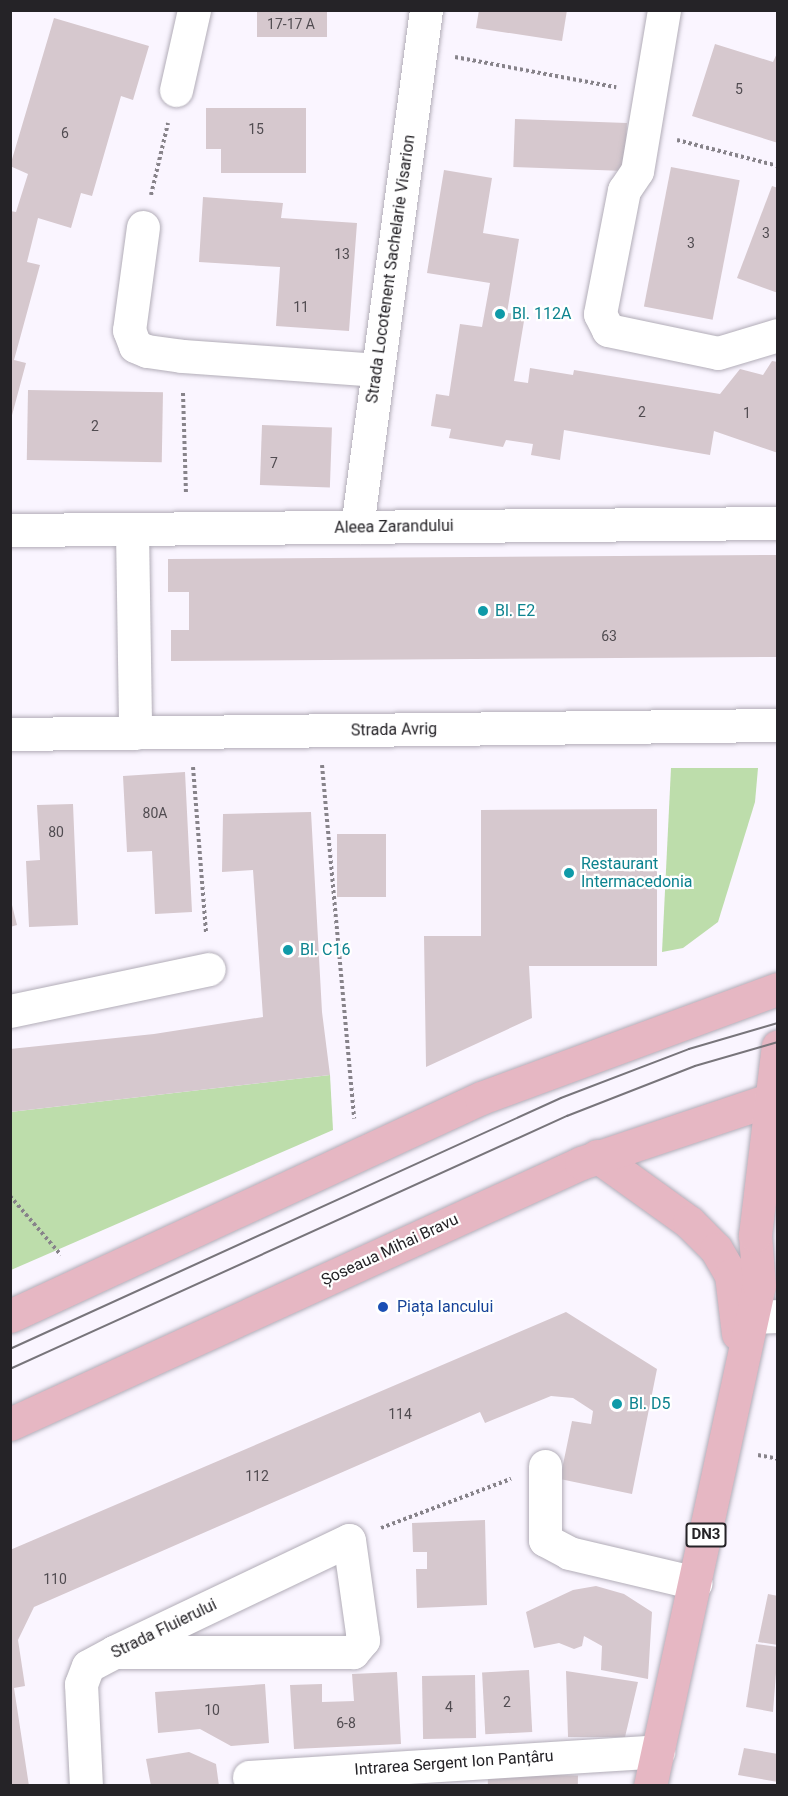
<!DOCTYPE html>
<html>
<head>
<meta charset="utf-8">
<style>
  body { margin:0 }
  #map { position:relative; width:788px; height:1796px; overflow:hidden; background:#faf5ff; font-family:Roboto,sans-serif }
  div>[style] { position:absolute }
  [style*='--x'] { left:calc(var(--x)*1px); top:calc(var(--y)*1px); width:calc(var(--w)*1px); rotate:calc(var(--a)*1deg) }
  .green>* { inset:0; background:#bdddab }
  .building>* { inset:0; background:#d6c8ce; transform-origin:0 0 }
  .path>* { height:4px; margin-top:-2px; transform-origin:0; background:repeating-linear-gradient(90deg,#87838a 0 3px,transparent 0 6px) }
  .roads { filter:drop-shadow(0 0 2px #b2adb8) drop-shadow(0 0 2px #b2adb8) }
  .minor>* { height:33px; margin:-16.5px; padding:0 16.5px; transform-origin:16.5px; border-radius:16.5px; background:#fff }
  .major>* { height:33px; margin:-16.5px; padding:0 16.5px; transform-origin:16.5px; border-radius:16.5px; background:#e6b7c3 }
  .tram>* { height:1.5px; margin:-0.75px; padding:0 0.75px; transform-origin:0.75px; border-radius:0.75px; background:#78757b }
  .dots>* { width:16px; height:16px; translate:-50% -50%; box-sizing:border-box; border:3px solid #fff; border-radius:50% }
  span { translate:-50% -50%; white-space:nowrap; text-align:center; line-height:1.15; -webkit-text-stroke:4.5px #fff; paint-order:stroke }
  .number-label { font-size:14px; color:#514c51 }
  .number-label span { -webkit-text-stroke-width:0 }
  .shield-label span { padding:2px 4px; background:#fff; border:2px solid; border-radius:4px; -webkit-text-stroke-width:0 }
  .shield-label { font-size:15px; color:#252327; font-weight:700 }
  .street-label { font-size:16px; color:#252327 }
  .culture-label { font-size:16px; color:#0d838f }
  .left { translate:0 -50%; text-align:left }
  .transit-label { font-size:16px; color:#164399 }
  .frame { position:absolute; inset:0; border:12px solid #252327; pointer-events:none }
</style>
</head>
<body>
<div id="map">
  <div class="green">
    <i style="clip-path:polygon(671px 768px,758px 768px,755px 802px,718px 922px,683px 948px,662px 952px)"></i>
    <i style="clip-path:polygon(330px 1075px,333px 1130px,11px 1270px,10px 1112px)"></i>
  </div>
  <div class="building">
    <i style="left:257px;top:10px;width:70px;height:27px"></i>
    <i style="clip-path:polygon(479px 10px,567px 10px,562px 41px,476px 28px)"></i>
    <i style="clip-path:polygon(54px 18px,149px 46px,133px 100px,121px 96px,92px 196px,81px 193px,71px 228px,38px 218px,27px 262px,40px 265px,14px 360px,26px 363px,11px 419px,10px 211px,16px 212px,28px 174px,10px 166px)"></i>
    <i style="clip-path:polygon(715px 44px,773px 62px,778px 51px,778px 143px,692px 116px)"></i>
    <i style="clip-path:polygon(206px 108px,306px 108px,306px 173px,221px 173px,221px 149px,206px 149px)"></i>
    <i style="left:515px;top:119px;width:112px;height:48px;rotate:2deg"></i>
    <i style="left:671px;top:167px;width:70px;height:142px;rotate:11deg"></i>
    <i style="clip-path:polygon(444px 170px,492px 178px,483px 233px,519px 239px,507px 313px,525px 315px,514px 381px,528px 383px,530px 368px,573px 375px,574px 370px,720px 394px,740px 369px,763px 375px,772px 361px,778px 362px,778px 453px,714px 431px,710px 455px,564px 430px,560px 460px,531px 455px,533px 444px,506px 440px,503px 447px,449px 438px,451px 429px,431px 426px,436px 394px,449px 396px,460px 324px,482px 327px,490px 283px,427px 273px)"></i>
    <i style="clip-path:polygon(772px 186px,778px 188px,778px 293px,737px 278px)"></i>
    <i style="clip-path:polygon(203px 197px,283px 203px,281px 218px,357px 223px,349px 331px,276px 326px,280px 267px,199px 262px)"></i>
    <i style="left:28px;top:390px;width:135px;height:70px;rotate:1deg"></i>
    <i style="left:262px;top:425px;width:70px;height:60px;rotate:2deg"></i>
    <i style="clip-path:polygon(778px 555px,778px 657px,171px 661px,171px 630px,189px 630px,189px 592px,168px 592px,168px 559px)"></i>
    <i style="clip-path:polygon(185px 772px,192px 912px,155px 914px,152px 851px,127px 852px,123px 776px)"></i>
    <i style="clip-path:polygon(73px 804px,78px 925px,29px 927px,26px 861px,40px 860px,37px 805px)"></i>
    <i style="clip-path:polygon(657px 809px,657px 966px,529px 966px,532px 1018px,426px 1067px,424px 936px,481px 936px,481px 810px)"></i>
    <i style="clip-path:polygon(311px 812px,322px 1012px,330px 1075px,10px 1112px,10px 1049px,154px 1034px,263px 1017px,253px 870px,222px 872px,223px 814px)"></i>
    <i style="left:337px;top:834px;width:49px;height:63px"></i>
    <i style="clip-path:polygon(10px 897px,17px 925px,10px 927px)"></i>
    <i style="clip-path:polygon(566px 1312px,657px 1369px,632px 1494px,560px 1479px,572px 1421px,591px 1424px,593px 1411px,573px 1398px,551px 1396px,485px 1423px,480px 1412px,34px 1607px,18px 1640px,25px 1686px,14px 1688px,29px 1786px,10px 1786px,10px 1550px)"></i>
    <i style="clip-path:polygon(485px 1520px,487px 1605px,417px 1608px,416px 1569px,427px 1569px,427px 1552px,413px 1552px,412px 1523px)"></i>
    <i style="clip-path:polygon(596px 1586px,624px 1594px,652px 1612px,648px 1679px,601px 1670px,602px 1646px,584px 1636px,582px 1646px,574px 1649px,559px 1643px,534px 1648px,526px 1612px,573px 1590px)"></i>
    <i style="clip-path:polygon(768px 1594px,778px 1596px,778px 1645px,758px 1642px)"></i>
    <i style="clip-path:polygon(756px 1644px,778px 1647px,773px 1712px,746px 1707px)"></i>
    <i style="left:529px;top:1670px;width:62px;height:47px;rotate:87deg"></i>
    <i style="clip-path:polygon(566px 1671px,638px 1682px,625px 1737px,568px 1737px)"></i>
    <i style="clip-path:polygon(397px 1672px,401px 1744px,294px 1749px,290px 1685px,322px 1684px,322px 1702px,354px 1701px,352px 1674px)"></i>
    <i style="left:475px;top:1675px;width:63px;height:53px;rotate:89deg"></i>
    <i style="clip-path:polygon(265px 1684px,269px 1743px,231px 1746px,200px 1729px,158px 1733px,155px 1692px)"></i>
    <i style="clip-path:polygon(744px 1748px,778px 1754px,778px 1782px,738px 1775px)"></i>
    <i style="clip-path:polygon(189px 1752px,216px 1764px,219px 1786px,151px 1786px,146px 1759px)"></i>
    <i style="left:488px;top:1774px;width:90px;height:12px;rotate:1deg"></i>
  </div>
  <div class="path">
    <i style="--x:455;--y:57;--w:164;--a:10.6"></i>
    <i style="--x:677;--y:140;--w:104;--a:14.4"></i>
    <i style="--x:151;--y:195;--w:74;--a:-76.7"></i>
    <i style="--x:183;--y:393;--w:100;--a:88.3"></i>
    <i style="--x:322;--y:765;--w:355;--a:84.8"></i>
    <i style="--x:193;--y:767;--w:167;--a:85.5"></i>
    <i style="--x:10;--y:1196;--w:78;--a:49.2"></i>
    <i style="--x:758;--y:1455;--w:20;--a:11"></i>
    <i style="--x:381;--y:1528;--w:139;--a:-20.7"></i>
  </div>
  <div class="roads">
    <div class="minor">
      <i style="--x:664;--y:10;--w:163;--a:99.5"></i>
      <i style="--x:637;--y:171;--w:23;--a:124"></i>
      <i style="--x:624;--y:190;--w:126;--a:101"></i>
      <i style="--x:600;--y:314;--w:18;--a:63"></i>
      <i style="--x:608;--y:330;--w:112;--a:11.8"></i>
      <i style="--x:718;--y:353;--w:63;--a:-16.7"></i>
      <i style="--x:176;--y:90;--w:82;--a:-77.3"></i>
      <i style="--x:143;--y:227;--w:104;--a:97.7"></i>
      <i style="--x:129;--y:330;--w:17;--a:69"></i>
      <i style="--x:135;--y:346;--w:13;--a:23"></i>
      <i style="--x:147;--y:351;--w:35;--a:8"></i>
      <i style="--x:182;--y:356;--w:194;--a:4.1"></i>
      <i style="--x:357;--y:527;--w:522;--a:-82.4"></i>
      <i style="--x:10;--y:530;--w:768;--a:-0.52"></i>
      <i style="--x:132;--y:531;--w:202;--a:89.1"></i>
      <i style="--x:10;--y:734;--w:768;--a:-0.67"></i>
      <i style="--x:10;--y:1011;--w:203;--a:-11.9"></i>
      <i style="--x:752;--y:1317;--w:26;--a:-2"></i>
      <i style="--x:545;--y:1466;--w:74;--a:90"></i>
      <i style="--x:545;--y:1540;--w:27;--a:28"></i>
      <i style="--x:569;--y:1553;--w:130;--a:13.3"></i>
      <i style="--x:249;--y:1777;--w:410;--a:-3.6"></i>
      <i style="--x:86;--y:1786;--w:102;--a:-92.8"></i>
      <i style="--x:81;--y:1684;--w:19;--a:-69"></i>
      <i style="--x:88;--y:1666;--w:30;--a:-28"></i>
      <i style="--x:114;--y:1652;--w:260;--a:-25.5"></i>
      <i style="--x:349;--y:1540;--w:101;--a:82"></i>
      <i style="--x:363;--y:1640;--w:16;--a:130"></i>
      <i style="--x:353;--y:1652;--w:239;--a:180"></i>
    </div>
    <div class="major">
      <i style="--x:597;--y:1156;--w:113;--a:35.7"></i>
      <i style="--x:689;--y:1222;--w:38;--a:45"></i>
      <i style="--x:716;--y:1249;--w:30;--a:60"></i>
      <i style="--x:731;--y:1275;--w:59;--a:83.2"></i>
      <i style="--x:10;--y:1316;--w:519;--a:-24.84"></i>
      <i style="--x:481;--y:1098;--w:316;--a:-20.2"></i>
      <i style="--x:10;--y:1424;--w:628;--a:-24.56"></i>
      <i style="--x:581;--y:1163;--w:208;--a:-18.5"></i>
      <i style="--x:650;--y:1786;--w:513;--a:-77.73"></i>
      <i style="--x:759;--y:1285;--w:50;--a:-94.6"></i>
      <i style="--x:755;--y:1235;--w:190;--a:-83.1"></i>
    </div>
  </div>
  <div class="tram">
    <i style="--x:10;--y:1349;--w:605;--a:-24.49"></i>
    <i style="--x:561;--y:1098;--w:137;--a:-20.9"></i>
    <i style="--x:689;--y:1049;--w:93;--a:-16.3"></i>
    <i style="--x:10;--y:1369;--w:612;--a:-24.43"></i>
    <i style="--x:567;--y:1116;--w:137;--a:-21.3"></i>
    <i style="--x:695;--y:1066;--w:86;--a:-16.1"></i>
  </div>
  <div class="dots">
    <i style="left:500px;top:314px;background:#0f9aa8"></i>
    <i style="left:483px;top:611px;background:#0f9aa8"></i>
    <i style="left:569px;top:873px;background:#0f9aa8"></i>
    <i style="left:288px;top:950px;background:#0f9aa8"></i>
    <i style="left:383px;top:1307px;background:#1a4fb4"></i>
    <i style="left:617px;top:1404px;background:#0f9aa8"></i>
  </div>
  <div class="number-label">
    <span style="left:291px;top:24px">17-17 A</span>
    <span style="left:739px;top:89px">5</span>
    <span style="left:256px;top:129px">15</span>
    <span style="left:65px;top:133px">6</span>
    <span style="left:766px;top:233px">3</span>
    <span style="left:691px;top:243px">3</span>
    <span style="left:342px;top:254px">13</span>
    <span style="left:301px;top:307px">11</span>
    <span style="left:642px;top:412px">2</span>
    <span style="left:747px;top:413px">1</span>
    <span style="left:95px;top:426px">2</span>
    <span style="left:274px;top:463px">7</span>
    <span style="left:609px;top:636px">63</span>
    <span style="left:155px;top:813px">80A</span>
    <span style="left:56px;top:832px">80</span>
    <span style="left:400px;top:1414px">114</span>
    <span style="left:257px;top:1476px">112</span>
    <span style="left:55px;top:1579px">110</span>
    <span style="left:507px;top:1702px">2</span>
    <span style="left:449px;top:1707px">4</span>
    <span style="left:212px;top:1710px">10</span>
    <span style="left:346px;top:1723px">6-8</span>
  </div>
  <div class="shield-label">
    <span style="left:706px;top:1535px">DN3</span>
  </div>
  <div class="street-label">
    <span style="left:391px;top:269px;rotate:-82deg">Strada Locotenent Sachelarie Visarion</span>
    <span style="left:394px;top:527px;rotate:-1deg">Aleea Zarandului</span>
    <span style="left:394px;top:730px;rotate:-1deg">Strada Avrig</span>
    <span style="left:390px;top:1250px;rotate:-25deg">Șoseaua Mihai Bravu</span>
    <span style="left:164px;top:1629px;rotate:-26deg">Strada Fluierului</span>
    <span style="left:454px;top:1763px;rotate:-4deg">Intrarea Sergent Ion Panțâru</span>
  </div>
  <div class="culture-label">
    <span class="left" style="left:512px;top:314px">Bl. 112A</span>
    <span class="left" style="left:495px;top:611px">Bl. E2</span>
    <span class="left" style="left:581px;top:873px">Restaurant<br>Intermacedonia</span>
    <span class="left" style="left:300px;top:950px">Bl. C16</span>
    <span class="left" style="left:629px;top:1404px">Bl. D5</span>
  </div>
  <div class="transit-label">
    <span class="left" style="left:397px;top:1307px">Piața Iancului</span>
  </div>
  <div class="frame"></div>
</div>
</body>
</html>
